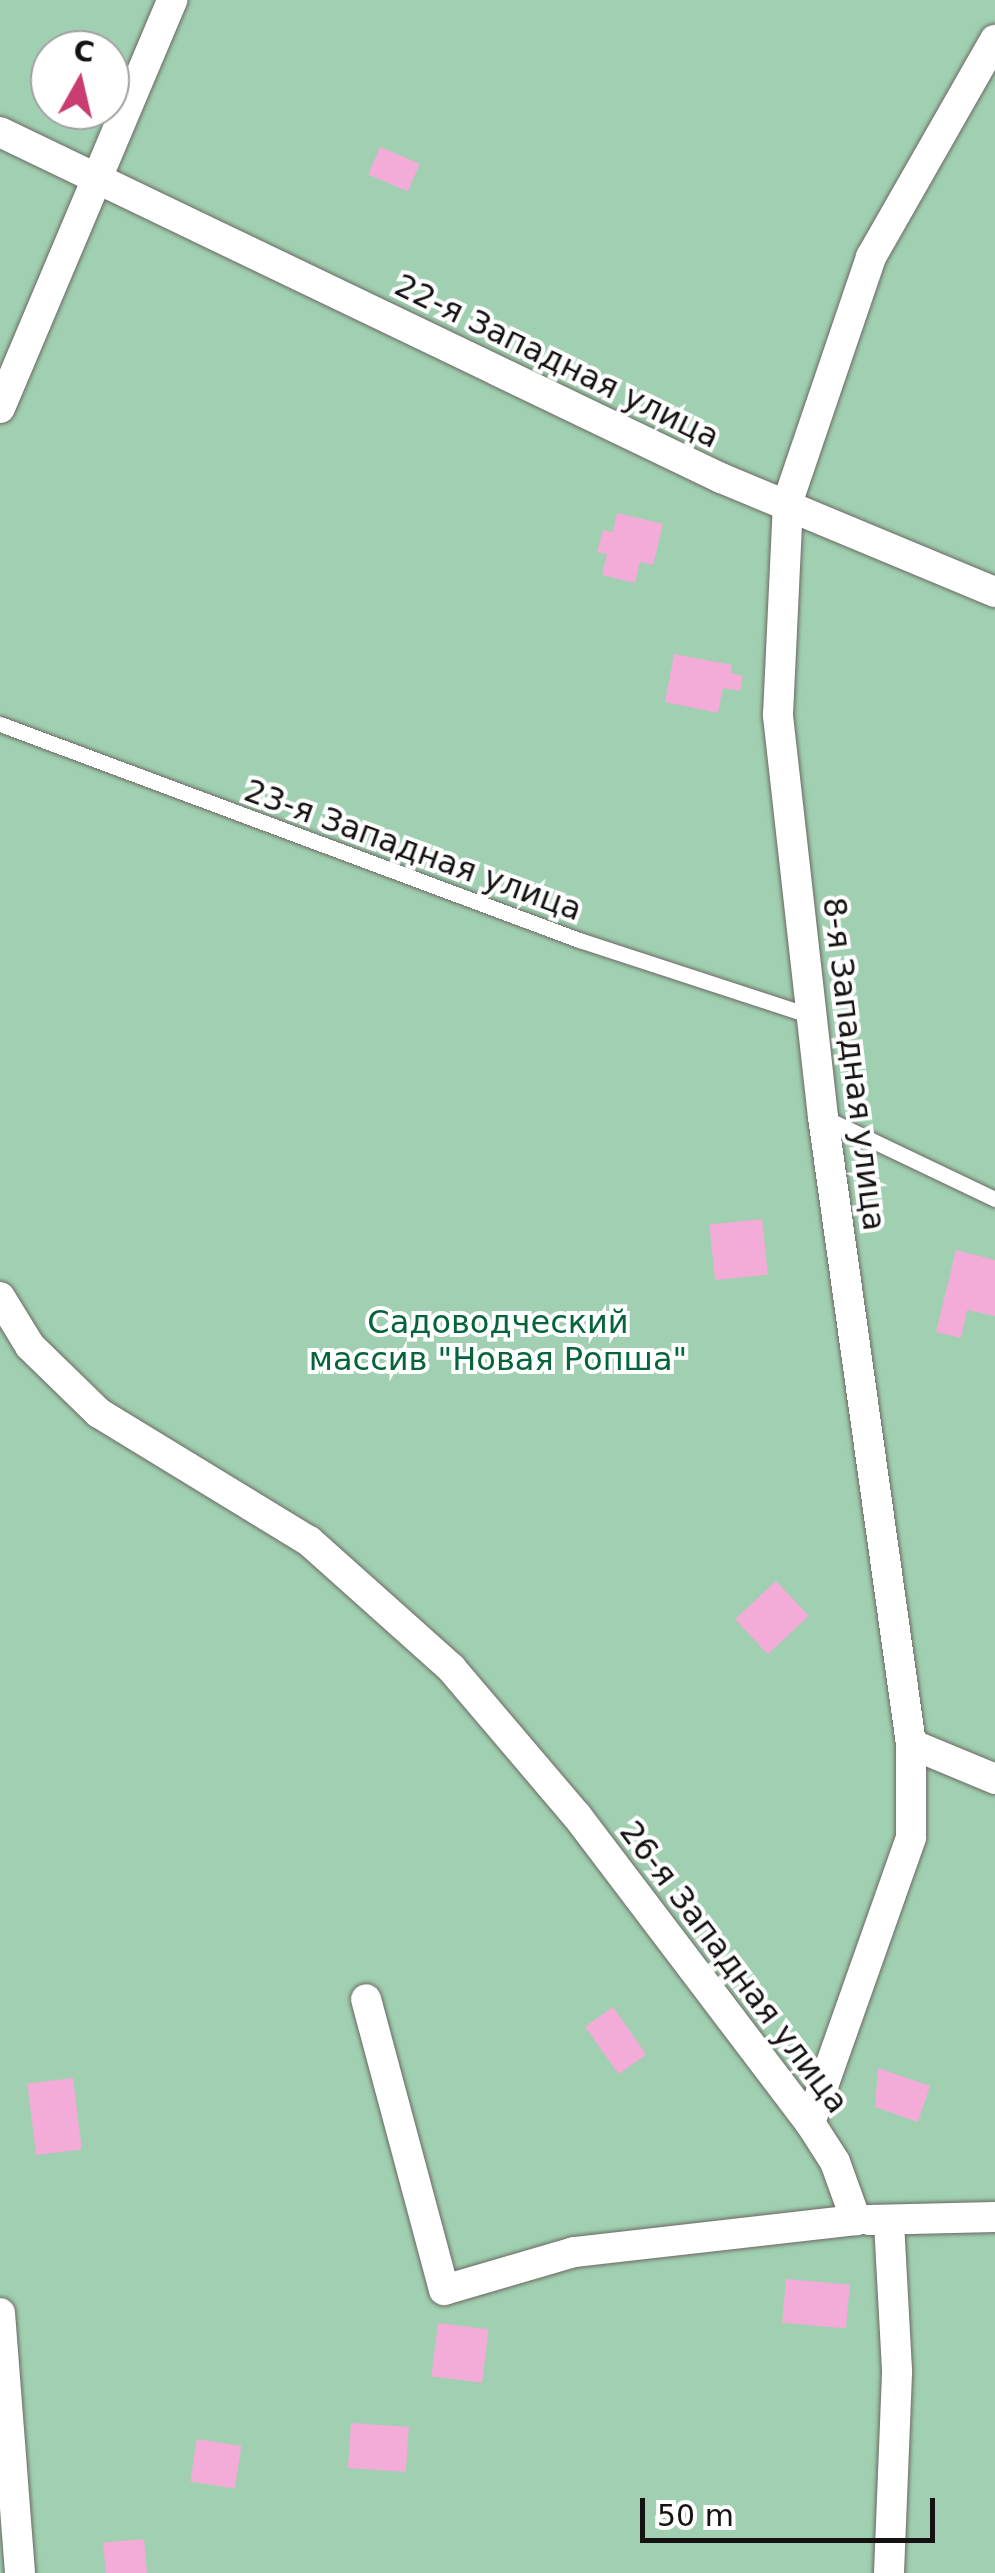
<!DOCTYPE html>
<html>
<head>
<meta charset="utf-8">
<style>
  body { margin:0 }
  #map { position:relative; width:995px; height:2573px; overflow:hidden; background:#e6e2db; font-family:"DejaVu Sans",sans-serif }
  div>[style] { position:absolute }
  [style*='--x'] { left:calc(var(--x)*1px); top:calc(var(--y)*1px); width:calc(var(--w)*1px); rotate:calc(var(--a)*1deg) }
  .green>* { inset:0; background:#a0d0b1 }
  .building>* { inset:0; background:#f3abd7; transform-origin:0 0 }
  .roads { filter:drop-shadow(0 0 2px #6c6863) drop-shadow(0 0 2px #6c6863) }
  .service>* { height:15px; margin:-7.5px; padding:0 7.5px; transform-origin:7.5px; border-radius:7.5px; background:#fff }
  .minor>* { height:30px; margin:-15px; padding:0 15px; transform-origin:15px; border-radius:15px; background:#fff }
  span { translate:-50% -50%; white-space:nowrap; text-align:center; line-height:1.15; -webkit-text-stroke:8px #fff; paint-order:stroke }
  .street-label { font-size:32px; color:#151311 }
  .park-label { font-size:32px; color:#06643a }
  .north { position:absolute; left:30px; top:30px; width:100px; height:100px; box-sizing:border-box; background:#fff; border:2px solid #a1a1a0; border-radius:50%; rotate:8deg; font-size:28px; font-weight:700; line-height:40px; text-align:center; color:#151311 }
  .north::after { content:''; display:block; margin:auto; width:35px; height:45px; background:#c93d71; clip-path:polygon(50% 0,100% 100%,50% 72%,0 100%) }
  .scale { position:absolute; left:640px; top:2498px; width:295px; height:45px; box-sizing:border-box; border:5px solid #151311; border-top:0; padding-left:12px; font-size:30px; line-height:35px; white-space:nowrap; color:#151311; -webkit-text-stroke:8px #fff; paint-order:stroke }
</style>
</head>
<body>
<div id="map">
  <div class="green">
    <i style="clip-path:polygon(evenodd,0 0,995px 0,995px 2573px,0 2573px,0 0,50px 50px,110px 50px,110px 110px,50px 110px,50px 50px)"></i>
  </div>
  <div class="building">
    <i style="left:380px;top:147px;width:43px;height:30px;rotate:23deg"></i>
    <i style="clip-path:polygon(617px 513px,663px 524px,653px 565px,640px 562px,635px 583px,602px 575px,607px 554px,597px 552px,603px 530px,613px 532px)"></i>
    <i style="clip-path:polygon(674px 654px,732px 665px,731px 673px,743px 676px,740px 691px,723px 688px,718px 713px,665px 702px)"></i>
    <i style="left:762px;top:1219px;width:56px;height:53px;rotate:84deg"></i>
    <i style="clip-path:polygon(956px 1250px,995px 1260px,995px 1316px,967px 1310px,961px 1338px,936px 1332px)"></i>
    <i style="left:776px;top:1581px;width:48px;height:56px;rotate:47deg"></i>
    <i style="left:613px;top:2007px;width:58px;height:34px;rotate:55deg"></i>
    <i style="clip-path:polygon(878px 2068px,930px 2086px,918px 2122px,875px 2107px)"></i>
    <i style="left:73px;top:2078px;width:72px;height:46px;rotate:83deg"></i>
    <i style="left:786px;top:2279px;width:64px;height:44px;rotate:5deg"></i>
    <i style="left:438px;top:2323px;width:51px;height:54px;rotate:7deg"></i>
    <i style="left:351px;top:2423px;width:58px;height:45px;rotate:4deg"></i>
    <i style="left:197px;top:2439px;width:45px;height:43px;rotate:9deg"></i>
    <i style="left:144px;top:2539px;width:34px;height:41px;rotate:85deg"></i>
  </div>
  <div class="roads">
    <div class="service">
      <i style="--x:0;--y:724;--w:618;--a:20.46"></i>
      <i style="--x:579;--y:940;--w:244;--a:18.1"></i>
      <i style="--x:823;--y:1117;--w:191;--a:25.5"></i>
    </div>
    <div class="minor">
      <i style="--x:0;--y:132;--w:800;--a:25.64"></i>
      <i style="--x:721;--y:478;--w:297;--a:22.6"></i>
      <i style="--x:0;--y:408;--w:443;--a:-67.1"></i>
      <i style="--x:0;--y:1297;--w:57;--a:58.5"></i>
      <i style="--x:30;--y:1346;--w:96;--a:44.2"></i>
      <i style="--x:99;--y:1413;--w:246;--a:31.4"></i>
      <i style="--x:309;--y:1541;--w:191;--a:41.8"></i>
      <i style="--x:451;--y:1668;--w:194;--a:49.6"></i>
      <i style="--x:577;--y:1816;--w:385;--a:52.8"></i>
      <i style="--x:810;--y:2123;--w:46;--a:57.3"></i>
      <i style="--x:835;--y:2162;--w:62;--a:70.1"></i>
      <i style="--x:856;--y:2220;--w:284;--a:173.5"></i>
      <i style="--x:574;--y:2252;--w:135;--a:163.7"></i>
      <i style="--x:444;--y:2290;--w:301;--a:-105"></i>
      <i style="--x:911;--y:1744;--w:91;--a:22.6"></i>
      <i style="--x:810;--y:2123;--w:303;--a:-70.5"></i>
      <i style="--x:911;--y:1837;--w:93;--a:-90"></i>
      <i style="--x:911;--y:1744;--w:633;--a:-97.99"></i>
      <i style="--x:823;--y:1117;--w:405;--a:-96.4"></i>
      <i style="--x:778;--y:715;--w:214;--a:-87.3"></i>
      <i style="--x:788;--y:501;--w:258;--a:-71.2"></i>
      <i style="--x:871;--y:257;--w:250;--a:-60.3"></i>
      <i style="--x:869;--y:2220;--w:126;--a:-1.4"></i>
      <i style="--x:0;--y:2313;--w:261;--a:85.6"></i>
      <i style="--x:889;--y:2573;--w:203;--a:-87.7"></i>
      <i style="--x:897;--y:2370;--w:150;--a:-93.1"></i>
    </div>
  </div>
  <div class="street-label">
    <span style="left:557px;top:361px;rotate:26deg">22-я Западная улица</span>
    <span style="left:413px;top:850px;rotate:20deg">23-я Западная улица</span>
    <span style="left:854px;top:1064px;rotate:83deg">8-я Западная улица</span>
    <span style="left:734px;top:1967px;rotate:53deg">26-я Западная улица</span>
  </div>
  <div class="park-label">
    <span style="left:498px;top:1341px">Садоводческий<br>массив "Новая Ропша"</span>
  </div>
  <div class="north">С</div>
  <div class="scale">50 m</div>
</div>
</body>
</html>
